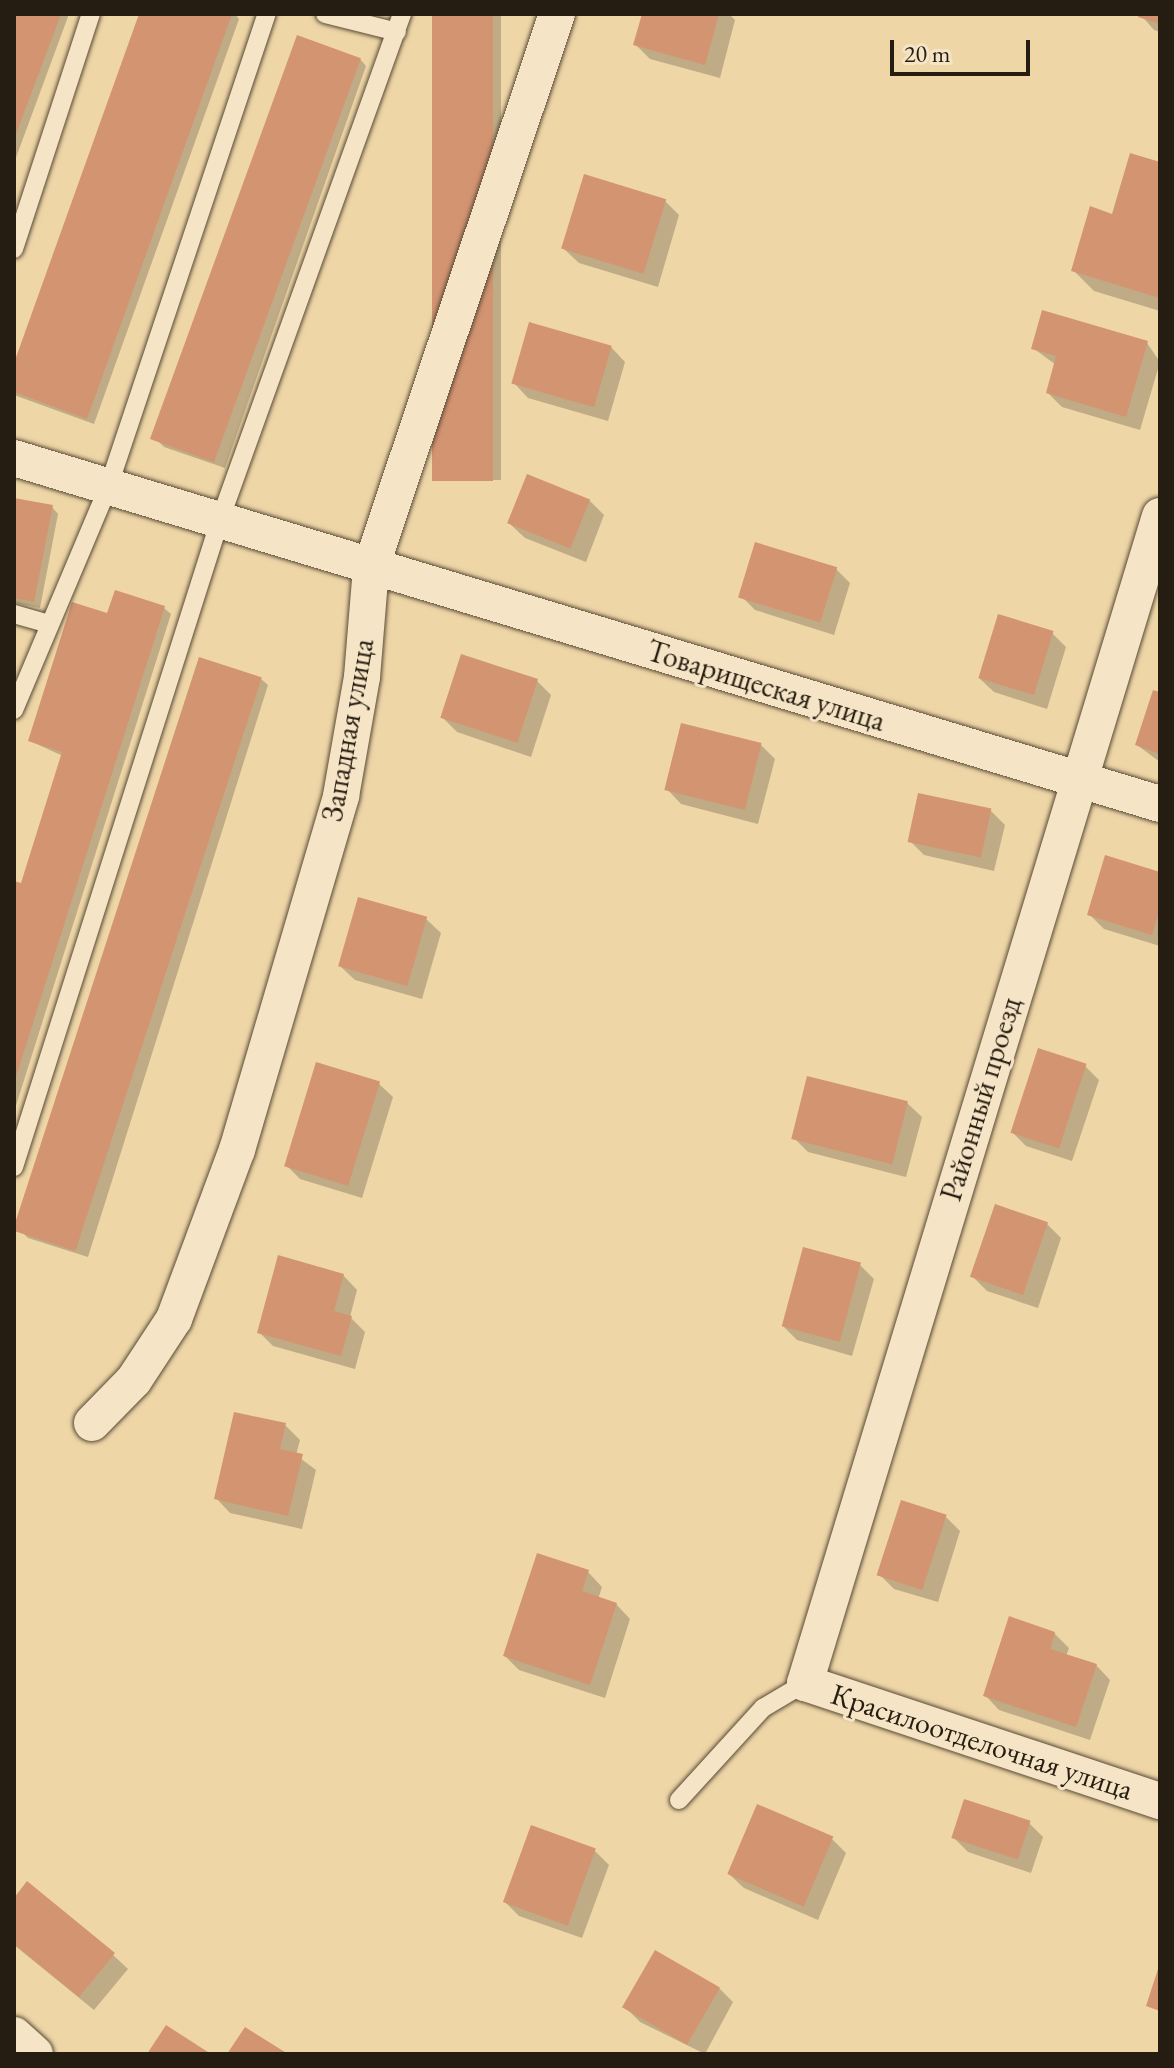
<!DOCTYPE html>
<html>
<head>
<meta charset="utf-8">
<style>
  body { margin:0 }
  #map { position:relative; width:1174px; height:2068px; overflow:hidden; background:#efd6a7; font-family:"EB Garamond",serif }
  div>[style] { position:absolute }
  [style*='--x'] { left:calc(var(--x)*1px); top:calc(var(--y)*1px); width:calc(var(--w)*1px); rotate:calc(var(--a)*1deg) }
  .shadow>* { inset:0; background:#0003; transform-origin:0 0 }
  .building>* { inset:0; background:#d39471; transform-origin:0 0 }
  .roads { filter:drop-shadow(0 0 2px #584b37) drop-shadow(0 0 2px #584b37) }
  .lane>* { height:18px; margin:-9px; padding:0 9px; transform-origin:9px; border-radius:9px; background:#f5e4c6 }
  .street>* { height:36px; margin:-18px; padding:0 18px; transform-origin:18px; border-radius:18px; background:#f5e4c6 }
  span { translate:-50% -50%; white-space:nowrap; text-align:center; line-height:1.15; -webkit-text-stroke:6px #f5e4c6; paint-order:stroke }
  .street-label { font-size:30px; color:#261d12 }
  .frame { position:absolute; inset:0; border:16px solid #261d12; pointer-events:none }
  .scale { position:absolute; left:890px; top:40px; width:140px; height:36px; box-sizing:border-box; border:4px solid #261d12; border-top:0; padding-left:10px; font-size:24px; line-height:28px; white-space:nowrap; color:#261d12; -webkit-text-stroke:6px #f5e4c6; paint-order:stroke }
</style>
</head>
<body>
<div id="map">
  <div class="shadow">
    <i style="clip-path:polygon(14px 14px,69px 14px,14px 163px)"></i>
    <i style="clip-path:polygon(141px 14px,235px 14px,239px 19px,94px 424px,14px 395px,14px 369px)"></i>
    <i style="left:434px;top:14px;width:67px;height:466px"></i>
    <i style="clip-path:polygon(644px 14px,729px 14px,735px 20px,720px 78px,650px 59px,635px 44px)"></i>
    <i style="clip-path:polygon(1140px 14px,1160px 14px,1160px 32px,1154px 30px)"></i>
    <i style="clip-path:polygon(360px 59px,366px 66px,225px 468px,164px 447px,157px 440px)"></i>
    <i style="clip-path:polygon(1160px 164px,1160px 311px,1094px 291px,1073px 270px)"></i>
    <i style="clip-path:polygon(665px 201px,679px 215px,658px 287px,579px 263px,564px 249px)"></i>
    <i style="clip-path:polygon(1147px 343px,1160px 362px,1140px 430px,1062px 407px,1048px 393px,1056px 365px,1033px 348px)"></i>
    <i style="clip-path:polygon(611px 347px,625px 362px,608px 421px,528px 398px,514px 383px)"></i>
    <i style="clip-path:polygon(14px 500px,52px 507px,58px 514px,40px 608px,14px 603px)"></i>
    <i style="clip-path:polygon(589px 500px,604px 515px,586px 562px,525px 538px,510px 524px)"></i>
    <i style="clip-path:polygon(836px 569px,850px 583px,834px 635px,755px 610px,741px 596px)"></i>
    <i style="clip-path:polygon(164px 608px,171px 614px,14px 1112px,14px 883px,22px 886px,63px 756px,30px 741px,109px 616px)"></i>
    <i style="clip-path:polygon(1052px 633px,1066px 647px,1047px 709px,994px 692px,979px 678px)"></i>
    <i style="clip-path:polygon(261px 679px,268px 685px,88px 1257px,28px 1238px,21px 1231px)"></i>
    <i style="clip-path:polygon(537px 681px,551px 695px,531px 757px,457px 732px,443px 718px)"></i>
    <i style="clip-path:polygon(1160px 694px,1160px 762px,1137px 745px)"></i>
    <i style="clip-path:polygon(761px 745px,775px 759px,758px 824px,681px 804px,667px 789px)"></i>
    <i style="clip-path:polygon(990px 810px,1005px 825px,994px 871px,924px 855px,910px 841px)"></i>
    <i style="clip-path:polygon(1160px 874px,1160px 946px,1104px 929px,1090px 915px)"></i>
    <i style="clip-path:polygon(426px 919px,441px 933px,422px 999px,355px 980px,340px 966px)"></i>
    <i style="clip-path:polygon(1085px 1066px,1099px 1080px,1072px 1161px,1026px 1146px,1012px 1132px)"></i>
    <i style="clip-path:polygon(378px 1083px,393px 1097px,362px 1198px,300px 1179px,286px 1165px)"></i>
    <i style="clip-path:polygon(907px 1103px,922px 1117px,906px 1177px,808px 1152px,794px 1138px)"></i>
    <i style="clip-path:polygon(1047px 1224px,1061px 1238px,1038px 1308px,987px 1291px,973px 1277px)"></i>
    <i style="clip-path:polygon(860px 1265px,874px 1279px,852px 1356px,797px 1340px,783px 1326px)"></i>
    <i style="clip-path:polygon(343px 1275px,357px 1290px,350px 1317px,365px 1332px,355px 1369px,273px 1346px,259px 1332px)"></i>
    <i style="clip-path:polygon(285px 1425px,300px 1440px,296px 1455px,316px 1470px,302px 1529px,230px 1513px,216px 1498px)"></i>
    <i style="clip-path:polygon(946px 1517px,960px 1531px,938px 1602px,894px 1589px,880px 1575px)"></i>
    <i style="clip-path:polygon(588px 1572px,602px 1587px,598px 1599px,616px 1604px,630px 1619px,605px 1698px,519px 1670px,505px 1656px)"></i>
    <i style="clip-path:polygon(1054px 1633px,1069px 1648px,1066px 1656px,1096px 1665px,1110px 1680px,1090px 1740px,999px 1710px,985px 1695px)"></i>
    <i style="clip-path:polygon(1029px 1823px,1043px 1837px,1031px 1873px,968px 1852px,954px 1838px)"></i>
    <i style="clip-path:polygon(831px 1838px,846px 1853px,818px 1920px,744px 1888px,729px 1874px)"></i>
    <i style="clip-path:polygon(595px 1851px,609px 1865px,582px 1938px,519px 1916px,505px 1902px)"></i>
    <i style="clip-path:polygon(14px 1901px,113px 1955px,128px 1969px,94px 2010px,14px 1945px)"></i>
    <i style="clip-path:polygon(719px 1988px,733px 2002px,705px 2054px,640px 2022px,626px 2008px)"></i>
  </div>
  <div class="building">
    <i style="clip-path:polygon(14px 14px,61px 14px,14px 139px)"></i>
    <i style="clip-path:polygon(139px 14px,232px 14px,87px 419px,14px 392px,14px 363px)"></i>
    <i style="left:432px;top:14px;width:61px;height:467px"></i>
    <i style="clip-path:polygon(642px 14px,719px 14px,705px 65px,633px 45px)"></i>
    <i style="clip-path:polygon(1138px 14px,1160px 14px,1160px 24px,1138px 17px)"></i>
    <i style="left:297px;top:35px;width:68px;height:430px;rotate:20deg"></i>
    <i style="clip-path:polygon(1130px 153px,1160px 162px,1160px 298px,1071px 271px,1090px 206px,1112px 214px)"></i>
    <i style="left:584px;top:174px;width:86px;height:78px;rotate:17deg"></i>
    <i style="clip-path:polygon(1042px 310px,1148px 341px,1126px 417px,1046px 393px,1056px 356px,1031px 349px)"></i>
    <i style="left:529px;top:322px;width:86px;height:64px;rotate:16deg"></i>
    <i style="left:527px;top:474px;width:68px;height:53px;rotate:22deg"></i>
    <i style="clip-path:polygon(14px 498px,53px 505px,34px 602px,14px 598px)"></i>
    <i style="left:755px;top:542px;width:86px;height:58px;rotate:17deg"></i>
    <i style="clip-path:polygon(115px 590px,165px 606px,14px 1083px,14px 881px,21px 883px,62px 752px,28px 741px,72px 602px,107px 613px)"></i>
    <i style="left:998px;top:614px;width:58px;height:67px;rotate:17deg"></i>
    <i style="left:461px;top:654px;width:81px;height:67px;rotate:18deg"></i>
    <i style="left:199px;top:657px;width:66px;height:603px;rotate:18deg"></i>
    <i style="clip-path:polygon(1153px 690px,1160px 692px,1160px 754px,1135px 745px)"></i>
    <i style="left:681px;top:723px;width:83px;height:69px;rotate:14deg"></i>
    <i style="left:918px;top:793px;width:75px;height:50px;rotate:12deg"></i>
    <i style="clip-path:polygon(1105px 855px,1160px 872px,1160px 909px,1152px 935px,1087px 915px)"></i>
    <i style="left:358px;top:897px;width:72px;height:72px;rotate:16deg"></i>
    <i style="left:1038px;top:1048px;width:51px;height:89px;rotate:18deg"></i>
    <i style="left:316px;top:1062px;width:67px;height:109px;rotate:17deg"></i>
    <i style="left:807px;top:1076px;width:104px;height:65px;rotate:14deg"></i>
    <i style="left:995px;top:1204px;width:56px;height:77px;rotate:19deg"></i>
    <i style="left:803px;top:1247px;width:60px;height:82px;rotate:15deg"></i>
    <i style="clip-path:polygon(278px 1255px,344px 1274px,334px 1311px,352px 1316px,341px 1356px,257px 1333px)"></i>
    <i style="clip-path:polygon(234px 1412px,286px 1423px,280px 1449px,303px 1454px,288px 1516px,214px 1499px)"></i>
    <i style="left:901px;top:1500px;width:48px;height:79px;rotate:18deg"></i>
    <i style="clip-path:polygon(537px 1553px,589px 1570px,582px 1591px,617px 1603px,590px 1685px,503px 1656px)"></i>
    <i style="clip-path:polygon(1009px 1616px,1055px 1632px,1050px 1649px,1097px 1664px,1076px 1727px,983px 1696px)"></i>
    <i style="left:964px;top:1799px;width:70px;height:41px;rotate:18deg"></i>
    <i style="left:757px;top:1804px;width:83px;height:76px;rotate:23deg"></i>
    <i style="left:531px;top:1825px;width:69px;height:82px;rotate:20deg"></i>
    <i style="clip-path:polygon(27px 1881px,115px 1953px,79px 1997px,14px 1944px,14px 1898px)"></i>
    <i style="left:655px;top:1950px;width:75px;height:66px;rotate:30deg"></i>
    <i style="clip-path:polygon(1159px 1966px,1160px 1966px,1160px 2011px,1146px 2006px)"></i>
    <i style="clip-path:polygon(166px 2025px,211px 2054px,147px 2054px)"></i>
    <i style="clip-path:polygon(245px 2027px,288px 2054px,227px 2054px)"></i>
  </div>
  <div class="roads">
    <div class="lane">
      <i style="--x:325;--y:14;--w:74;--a:14"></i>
      <i style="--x:14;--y:249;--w:247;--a:-71.9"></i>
      <i style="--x:14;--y:614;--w:37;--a:16"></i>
      <i style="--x:14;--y:710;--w:241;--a:-67.1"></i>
      <i style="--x:108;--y:488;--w:500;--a:-71.5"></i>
      <i style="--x:14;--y:1167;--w:682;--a:-72.34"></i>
      <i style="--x:221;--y:517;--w:535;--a:-70.21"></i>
      <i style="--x:679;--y:1800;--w:125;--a:-47.6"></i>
      <i style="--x:763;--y:1708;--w:49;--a:-30.8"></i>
    </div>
    <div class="street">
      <i style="--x:14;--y:458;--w:1197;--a:16.8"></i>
      <i style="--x:1160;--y:516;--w:1220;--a:106.92"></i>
      <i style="--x:805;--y:1683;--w:374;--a:18.4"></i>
      <i style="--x:92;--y:1423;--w:60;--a:-45.7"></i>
      <i style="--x:134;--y:1380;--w:73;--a:-56.7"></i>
      <i style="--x:174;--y:1319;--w:180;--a:-69.6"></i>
      <i style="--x:237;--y:1150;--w:369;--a:-73.6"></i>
      <i style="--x:341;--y:796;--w:121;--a:-80"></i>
      <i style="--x:362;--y:677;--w:110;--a:-85.3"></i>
      <i style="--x:371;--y:567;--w:583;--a:-71.41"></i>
      <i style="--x:14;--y:2035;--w:28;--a:42"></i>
    </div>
  </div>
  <div class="street-label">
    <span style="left:766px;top:686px;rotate:17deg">Товарищеская улица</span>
    <span style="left:348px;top:730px;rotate:-80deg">Западная улица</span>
    <span style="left:981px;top:1099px;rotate:-73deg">Районный проезд</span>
    <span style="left:982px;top:1742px;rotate:18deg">Красилоотделочная улица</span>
  </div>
  <div class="frame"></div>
  <div class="scale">20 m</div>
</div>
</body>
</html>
